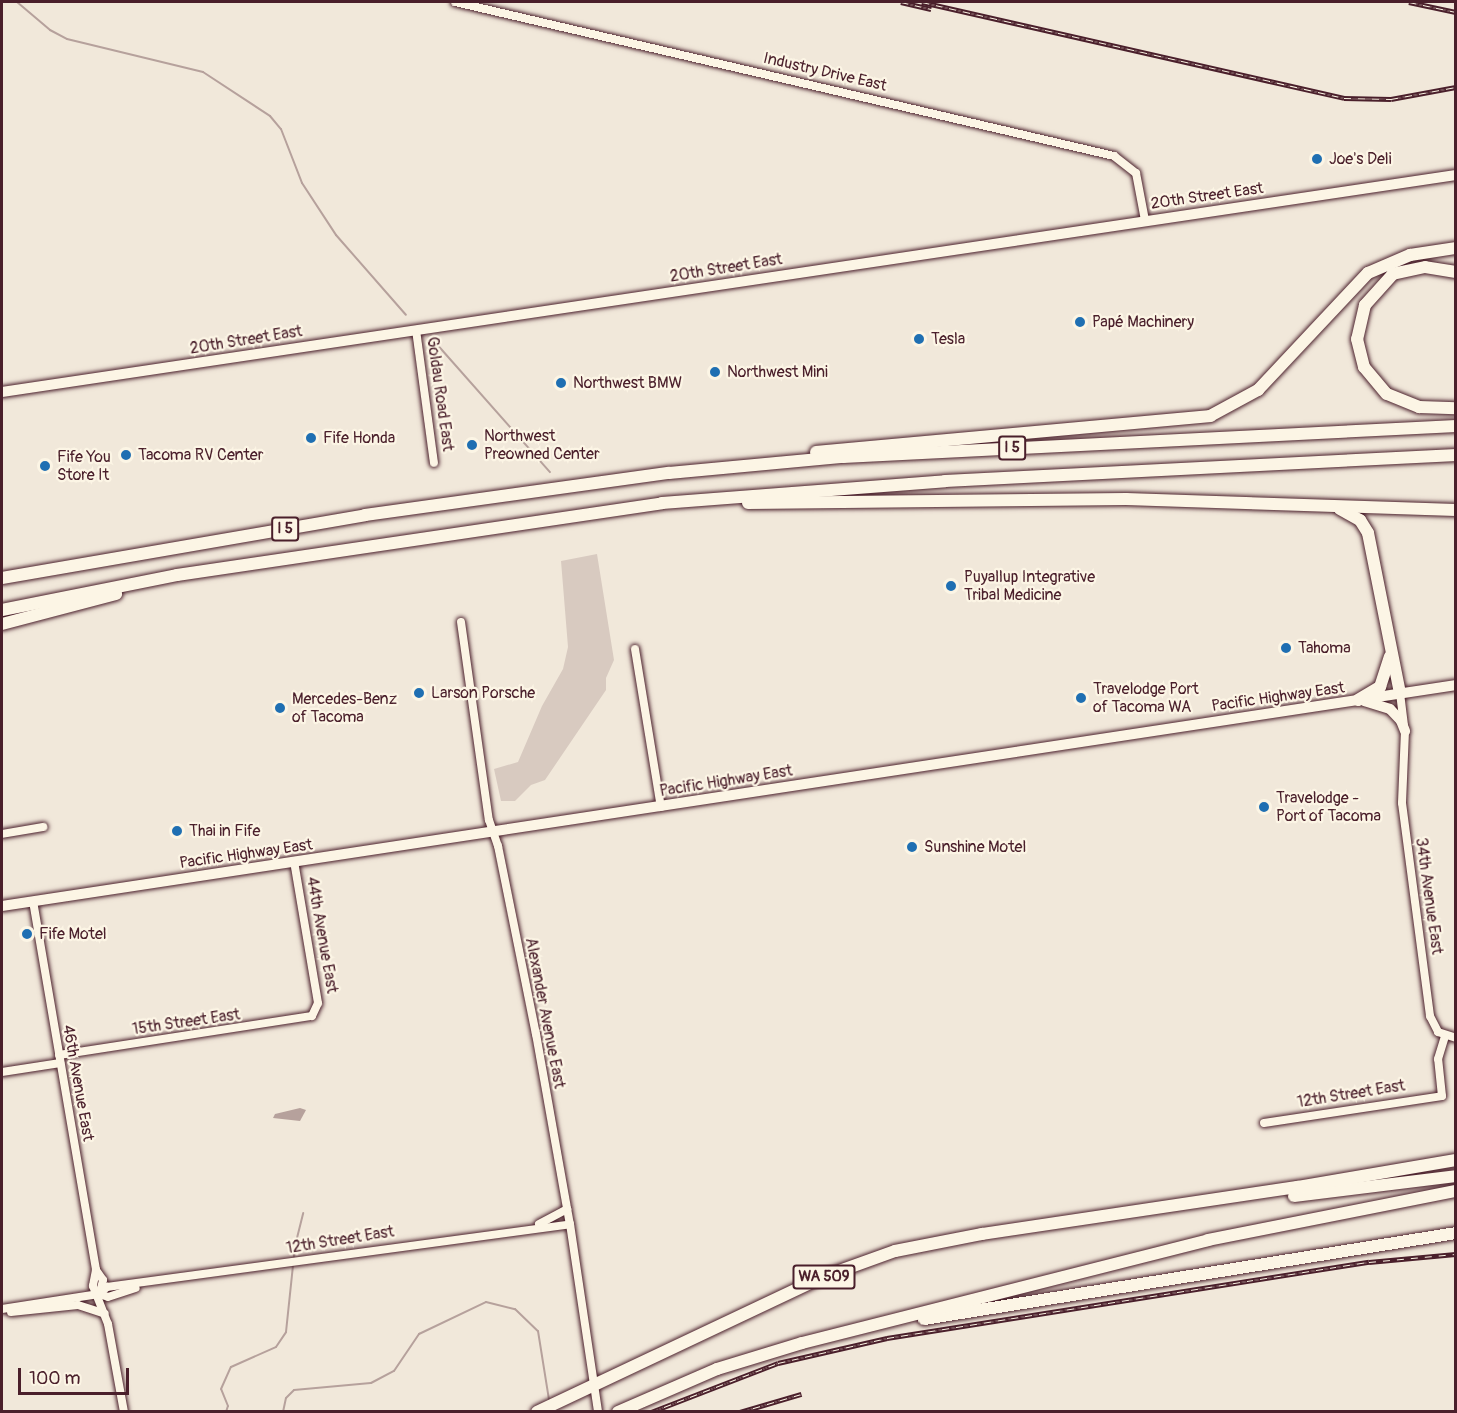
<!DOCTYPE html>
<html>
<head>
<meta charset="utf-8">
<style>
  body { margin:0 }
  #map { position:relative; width:1457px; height:1413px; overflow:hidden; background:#f1e8da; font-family:Pangolin,sans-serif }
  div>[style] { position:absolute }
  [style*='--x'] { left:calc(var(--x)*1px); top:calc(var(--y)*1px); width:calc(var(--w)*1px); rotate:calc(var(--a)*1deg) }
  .green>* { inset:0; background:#d8cac0 }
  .water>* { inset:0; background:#b6a19c }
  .stream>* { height:2px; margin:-1px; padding:0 1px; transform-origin:1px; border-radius:1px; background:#b6a19c }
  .roads { filter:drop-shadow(0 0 2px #4a1f2b) drop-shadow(0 0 2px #4a1f2b) }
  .minor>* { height:8px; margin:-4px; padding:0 4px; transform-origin:4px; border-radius:4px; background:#fcf5e5 }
  .major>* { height:10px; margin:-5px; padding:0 5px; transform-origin:5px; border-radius:5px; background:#fcf5e5 }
  .highway>* { height:12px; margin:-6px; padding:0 6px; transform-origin:6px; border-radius:6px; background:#fcf5e5 }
  .rail>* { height:4.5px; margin-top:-2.25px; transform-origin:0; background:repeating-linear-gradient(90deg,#fcf5e5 0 7px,#4a1f2b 0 14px); box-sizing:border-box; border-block:2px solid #4a1f2b }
  .dots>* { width:16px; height:16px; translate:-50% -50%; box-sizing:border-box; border:3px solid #fcf5e5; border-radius:50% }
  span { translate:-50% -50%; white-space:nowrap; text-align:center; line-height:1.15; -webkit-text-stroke:4.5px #fcf5e5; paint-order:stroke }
  .shield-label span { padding:2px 4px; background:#fcf5e5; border:2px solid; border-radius:4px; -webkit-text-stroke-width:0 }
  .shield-label { font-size:15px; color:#4a1f2b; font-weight:700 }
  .street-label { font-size:16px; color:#4a1f2b }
  .poi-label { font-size:16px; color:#4a1f2b }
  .left { translate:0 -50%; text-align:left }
  .frame { position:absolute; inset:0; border:3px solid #4a1f2b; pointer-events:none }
  .scale { position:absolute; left:18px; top:1368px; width:111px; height:27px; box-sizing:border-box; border:3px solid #4a1f2b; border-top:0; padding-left:8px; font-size:18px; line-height:21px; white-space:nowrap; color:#4a1f2b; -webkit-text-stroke:4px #fcf5e5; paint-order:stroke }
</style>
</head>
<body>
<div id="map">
  <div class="green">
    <i style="clip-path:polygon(597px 554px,614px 660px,606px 678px,606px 690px,545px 780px,531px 785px,515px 801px,501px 801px,494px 769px,518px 762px,542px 706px,563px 669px,568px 647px,561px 561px)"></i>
  </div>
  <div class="water">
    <i style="clip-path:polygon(300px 1108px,306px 1110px,300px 1121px,273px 1118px,275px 1114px)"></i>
  </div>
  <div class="stream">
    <i style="--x:17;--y:2;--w:43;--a:40.3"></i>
    <i style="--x:50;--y:30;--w:19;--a:28"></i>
    <i style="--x:67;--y:39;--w:140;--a:13.6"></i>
    <i style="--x:203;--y:72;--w:80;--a:33.3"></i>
    <i style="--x:270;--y:116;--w:17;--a:50"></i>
    <i style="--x:281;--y:129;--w:58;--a:68.7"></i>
    <i style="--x:302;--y:183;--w:62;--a:56.8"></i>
    <i style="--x:336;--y:235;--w:106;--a:48.8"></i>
    <i style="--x:434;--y:341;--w:175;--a:48.5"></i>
    <i style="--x:226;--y:1412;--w:6;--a:-72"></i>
    <i style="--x:228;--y:1406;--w:18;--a:-112"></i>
    <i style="--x:221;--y:1389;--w:24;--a:-66"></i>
    <i style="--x:231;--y:1367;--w:49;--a:-24"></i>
    <i style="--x:276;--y:1347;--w:18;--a:-56"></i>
    <i style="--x:286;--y:1332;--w:86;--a:-84"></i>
    <i style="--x:295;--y:1246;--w:34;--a:-76"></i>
    <i style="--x:283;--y:1412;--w:14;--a:-78"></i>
    <i style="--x:286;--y:1398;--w:11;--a:-45"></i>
    <i style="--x:294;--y:1390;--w:77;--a:-5.2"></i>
    <i style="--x:371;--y:1383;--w:26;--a:-28"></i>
    <i style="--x:394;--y:1371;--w:45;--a:-56"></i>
    <i style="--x:419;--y:1334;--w:74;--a:-25.5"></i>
    <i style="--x:486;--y:1302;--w:30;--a:14"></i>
    <i style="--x:515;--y:1309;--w:32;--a:44"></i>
    <i style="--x:538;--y:1331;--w:70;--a:80.9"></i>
  </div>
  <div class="roads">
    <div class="minor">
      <i style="--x:455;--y:2;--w:677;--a:13.15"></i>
      <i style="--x:1114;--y:156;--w:28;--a:38"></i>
      <i style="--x:1136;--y:173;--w:48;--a:79.2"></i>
      <i style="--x:416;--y:330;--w:134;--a:82.3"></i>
      <i style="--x:461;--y:622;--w:200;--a:82"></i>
      <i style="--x:489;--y:820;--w:28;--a:71"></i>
      <i style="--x:498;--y:846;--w:192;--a:78.6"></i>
      <i style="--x:536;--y:1034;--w:193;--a:79.9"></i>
      <i style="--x:570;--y:1224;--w:190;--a:81.5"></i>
      <i style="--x:635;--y:649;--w:160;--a:80.7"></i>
      <i style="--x:1400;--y:693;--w:38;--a:83"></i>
      <i style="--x:1405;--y:731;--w:72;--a:92.4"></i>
      <i style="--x:1402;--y:803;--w:215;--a:82.5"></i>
      <i style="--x:1430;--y:1016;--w:18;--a:63"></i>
      <i style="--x:1438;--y:1032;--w:19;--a:18"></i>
      <i style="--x:2;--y:834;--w:42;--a:-9.7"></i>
      <i style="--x:33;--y:901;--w:374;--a:80.3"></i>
      <i style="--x:96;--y:1270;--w:16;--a:101"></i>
      <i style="--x:93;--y:1286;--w:41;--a:68.5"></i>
      <i style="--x:108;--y:1324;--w:89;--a:79.7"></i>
      <i style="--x:59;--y:1055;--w:256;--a:-8.8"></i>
      <i style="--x:312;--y:1016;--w:14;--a:-65"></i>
      <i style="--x:318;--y:1003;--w:144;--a:-99.6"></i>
      <i style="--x:2;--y:1072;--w:59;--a:-8.8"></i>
      <i style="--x:1264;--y:1123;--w:180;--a:-8.6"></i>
      <i style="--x:1442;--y:1096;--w:37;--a:-96"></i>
      <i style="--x:1438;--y:1059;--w:24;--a:-73"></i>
      <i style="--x:539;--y:1224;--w:32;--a:-28"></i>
      <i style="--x:96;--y:1270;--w:12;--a:55"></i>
      <i style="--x:103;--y:1280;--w:13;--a:103"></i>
      <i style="--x:99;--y:1294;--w:11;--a:-41"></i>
      <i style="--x:107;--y:1287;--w:467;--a:-7.7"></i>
      <i style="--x:2;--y:1309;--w:98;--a:-8.8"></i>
      <i style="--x:99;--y:1294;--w:9;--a:18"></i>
      <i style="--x:108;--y:1297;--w:29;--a:-18"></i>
      <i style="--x:11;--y:1312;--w:67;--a:-6"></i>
      <i style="--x:78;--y:1305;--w:28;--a:18"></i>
    </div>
    <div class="major">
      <i style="--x:2;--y:392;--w:1470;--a:-8.49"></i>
      <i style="--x:1364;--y:701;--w:27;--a:17"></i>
      <i style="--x:1390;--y:709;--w:16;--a:47"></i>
      <i style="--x:1401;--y:721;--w:11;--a:68"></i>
      <i style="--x:2;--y:906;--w:1471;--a:-8.64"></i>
    </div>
    <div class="highway">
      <i style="--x:1456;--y:272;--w:31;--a:-171"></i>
      <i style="--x:1425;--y:267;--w:33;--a:168"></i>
      <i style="--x:1393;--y:274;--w:42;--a:132.1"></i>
      <i style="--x:1365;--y:305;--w:35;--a:103"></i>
      <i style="--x:1357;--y:339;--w:29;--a:76"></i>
      <i style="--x:1364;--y:367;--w:35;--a:50"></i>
      <i style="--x:1387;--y:394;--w:35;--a:22"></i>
      <i style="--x:1419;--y:407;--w:37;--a:2"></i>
      <i style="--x:816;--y:452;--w:396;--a:-5.2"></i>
      <i style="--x:1210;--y:416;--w:55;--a:-28.4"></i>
      <i style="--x:1258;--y:390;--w:161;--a:-46.8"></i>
      <i style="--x:1368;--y:273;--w:46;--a:-23.2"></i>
      <i style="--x:1410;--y:255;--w:47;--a:-8.7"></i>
      <i style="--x:748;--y:503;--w:378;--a:-0.6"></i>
      <i style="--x:1126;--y:499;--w:330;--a:1.9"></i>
      <i style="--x:1340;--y:509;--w:23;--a:29"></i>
      <i style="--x:1360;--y:520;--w:15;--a:58"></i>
      <i style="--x:1368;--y:533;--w:163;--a:78.7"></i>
      <i style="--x:2;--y:578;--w:368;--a:-9.8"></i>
      <i style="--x:365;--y:515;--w:307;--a:-7.9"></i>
      <i style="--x:669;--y:473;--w:175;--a:-5.3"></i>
      <i style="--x:843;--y:457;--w:614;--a:-2.9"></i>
      <i style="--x:2;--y:610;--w:178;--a:-11.3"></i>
      <i style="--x:177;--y:575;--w:490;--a:-8.4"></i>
      <i style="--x:662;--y:503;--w:284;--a:-4.4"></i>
      <i style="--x:945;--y:481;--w:512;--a:-2.91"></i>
      <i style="--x:2;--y:624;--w:118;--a:-14.7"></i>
      <i style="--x:1358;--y:700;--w:26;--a:-31"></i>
      <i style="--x:1380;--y:687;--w:32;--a:-72"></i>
      <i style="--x:1294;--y:1196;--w:163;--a:-7"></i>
      <i style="--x:924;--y:1319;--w:539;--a:-9.18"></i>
      <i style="--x:537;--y:1412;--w:313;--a:-25.3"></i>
      <i style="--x:820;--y:1278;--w:80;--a:-19.8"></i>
      <i style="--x:895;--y:1251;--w:89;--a:-11.1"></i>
      <i style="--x:982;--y:1234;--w:319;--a:-8.5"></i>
      <i style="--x:1298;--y:1187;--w:160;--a:-9.7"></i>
      <i style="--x:618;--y:1412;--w:108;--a:-23.5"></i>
      <i style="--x:717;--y:1369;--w:89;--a:-17"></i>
      <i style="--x:802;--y:1343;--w:419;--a:-14.2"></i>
      <i style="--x:1208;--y:1240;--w:253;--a:-11.2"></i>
    </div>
  </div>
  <div class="rail">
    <i style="--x:901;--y:2;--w:31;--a:13"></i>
    <i style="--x:922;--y:2;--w:433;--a:12.8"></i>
    <i style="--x:1344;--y:98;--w:47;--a:1.2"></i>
    <i style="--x:1391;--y:99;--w:66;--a:-10.5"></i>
    <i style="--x:1409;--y:2;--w:48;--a:12"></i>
    <i style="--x:651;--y:1412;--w:136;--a:-21.1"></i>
    <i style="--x:778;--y:1363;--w:112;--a:-12.9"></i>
    <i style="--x:887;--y:1338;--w:488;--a:-9"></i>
    <i style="--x:1369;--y:1262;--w:87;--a:-5.3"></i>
    <i style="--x:740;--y:1412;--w:64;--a:-16.4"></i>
  </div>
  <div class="dots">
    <i style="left:1317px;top:159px;background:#1f6fb2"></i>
    <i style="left:1080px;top:322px;background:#1f6fb2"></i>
    <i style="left:919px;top:339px;background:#1f6fb2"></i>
    <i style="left:715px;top:372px;background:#1f6fb2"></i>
    <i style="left:561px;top:383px;background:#1f6fb2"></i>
    <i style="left:311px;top:438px;background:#1f6fb2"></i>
    <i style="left:472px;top:445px;background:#1f6fb2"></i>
    <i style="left:126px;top:455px;background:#1f6fb2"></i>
    <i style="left:45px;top:466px;background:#1f6fb2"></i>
    <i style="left:951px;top:586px;background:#1f6fb2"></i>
    <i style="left:1286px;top:648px;background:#1f6fb2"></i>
    <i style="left:419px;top:693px;background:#1f6fb2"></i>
    <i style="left:1081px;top:698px;background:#1f6fb2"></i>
    <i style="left:280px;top:708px;background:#1f6fb2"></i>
    <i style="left:1264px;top:807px;background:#1f6fb2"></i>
    <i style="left:177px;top:831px;background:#1f6fb2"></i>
    <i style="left:912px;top:847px;background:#1f6fb2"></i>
    <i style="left:27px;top:934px;background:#1f6fb2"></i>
  </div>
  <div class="shield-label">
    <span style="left:1012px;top:448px">I 5</span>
    <span style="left:285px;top:529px">I 5</span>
    <span style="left:824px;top:1277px">WA 509</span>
  </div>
  <div class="street-label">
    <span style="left:825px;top:72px;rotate:13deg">Industry Drive East</span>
    <span style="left:1207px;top:196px;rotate:-8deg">20th Street East</span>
    <span style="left:726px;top:268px;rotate:-9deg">20th Street East</span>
    <span style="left:246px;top:340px;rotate:-9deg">20th Street East</span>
    <span style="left:440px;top:394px;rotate:82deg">Goldau Road East</span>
    <span style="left:1278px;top:697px;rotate:-8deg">Pacific Highway East</span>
    <span style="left:726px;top:781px;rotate:-9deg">Pacific Highway East</span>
    <span style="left:246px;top:854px;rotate:-8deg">Pacific Highway East</span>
    <span style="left:1429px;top:896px;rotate:82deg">34th Avenue East</span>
    <span style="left:322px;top:935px;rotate:80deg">44th Avenue East</span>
    <span style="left:545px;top:1013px;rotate:79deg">Alexander Avenue East</span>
    <span style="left:186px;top:1022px;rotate:-8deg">15th Street East</span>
    <span style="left:78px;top:1083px;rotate:80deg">46th Avenue East</span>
    <span style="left:1351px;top:1094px;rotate:-9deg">12th Street East</span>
    <span style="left:340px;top:1240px;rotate:-9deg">12th Street East</span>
  </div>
  <div class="poi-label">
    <span class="left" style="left:1329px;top:159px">Joe's Deli</span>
    <span class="left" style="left:1092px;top:322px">Papé Machinery</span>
    <span class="left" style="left:931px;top:339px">Tesla</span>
    <span class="left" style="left:727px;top:372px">Northwest Mini</span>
    <span class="left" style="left:573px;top:383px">Northwest BMW</span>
    <span class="left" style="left:484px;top:445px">Northwest<br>Preowned Center</span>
    <span class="left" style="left:323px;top:438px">Fife Honda</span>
    <span class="left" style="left:138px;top:455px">Tacoma RV Center</span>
    <span class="left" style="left:57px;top:466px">Fife You<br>Store It</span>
    <span class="left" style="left:964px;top:586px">Puyallup Integrative<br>Tribal Medicine</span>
    <span class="left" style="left:1298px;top:648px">Tahoma</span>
    <span class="left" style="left:1093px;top:698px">Travelodge Port<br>of Tacoma WA</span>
    <span class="left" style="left:431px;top:693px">Larson Porsche</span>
    <span class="left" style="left:292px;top:708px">Mercedes-Benz<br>of Tacoma</span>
    <span class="left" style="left:1276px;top:807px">Travelodge -<br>Port of Tacoma</span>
    <span class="left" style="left:189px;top:831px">Thai in Fife</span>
    <span class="left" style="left:924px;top:847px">Sunshine Motel</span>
    <span class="left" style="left:39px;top:934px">Fife Motel</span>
  </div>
  <div class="frame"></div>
  <div class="scale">100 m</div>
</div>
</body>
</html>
